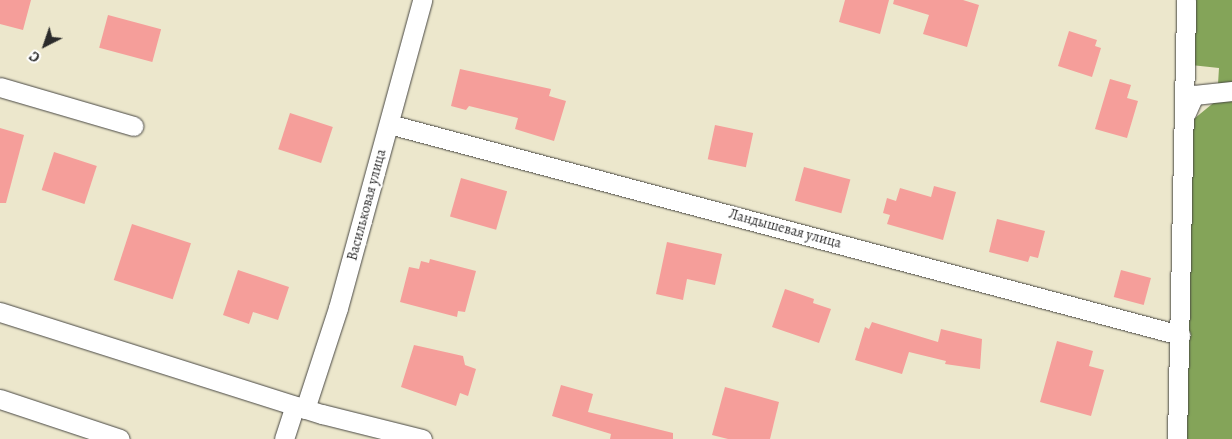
<!DOCTYPE html>
<html>
<head>
<meta charset="utf-8">
<style>
  body { margin:0 }
  #map { position:relative; width:1232px; height:439px; overflow:hidden; background:#ece7cc; font-family:Alegreya,serif }
  div>[style] { position:absolute }
  [style*='--x'] { left:calc(var(--x)*1px); top:calc(var(--y)*1px); width:calc(var(--w)*1px); rotate:calc(var(--a)*1deg) }
  .forest>* { inset:0; background:#84a459 }
  .building>* { inset:0; background:#f59e9a; transform-origin:0 0 }
  .roads { filter:drop-shadow(0 0 1px #484743) drop-shadow(0 0 1px #484743) }
  .minor>* { height:19px; margin:-9.5px; padding:0 9.5px; transform-origin:9.5px; border-radius:9.5px; background:#fff }
  span { translate:-50% -50%; white-space:nowrap; text-align:center; line-height:1.15; -webkit-text-stroke:4.5px #fff; paint-order:stroke }
  .street-label { font-size:14px; color:#2b2b2b }
  .north { position:absolute; left:20px; top:20px; width:50px; height:50px; -webkit-text-stroke:4px #fff; paint-order:stroke; rotate:221deg; font-size:14px; font-weight:700; line-height:20px; text-align:center; color:#2b2b2b }
  .north::after { content:''; display:block; margin:auto; width:18px; height:22px; background:#2b2b2b; clip-path:polygon(50% 0,100% 100%,50% 72%,0 100%) }
</style>
</head>
<body>
<div id="map">
  <div class="forest">
    <i style="clip-path:polygon(1184px 0,1232px 0,1232px 439px,1187px 439px,1189px 123px,1217px 100px,1219px 68px,1191px 65px)"></i>
  </div>
  <div class="building">
    <i style="clip-path:polygon(0 0,31px 0,23px 30px,0 24px)"></i>
    <i style="clip-path:polygon(845px 0,889px 0,880px 34px,839px 22px)"></i>
    <i style="clip-path:polygon(894px 0,963px 0,979px 5px,967px 47px,923px 34px,929px 15px,893px 4px)"></i>
    <i style="left:108px;top:15px;width:55px;height:34px;rotate:15deg"></i>
    <i style="clip-path:polygon(1069px 31px,1097px 40px,1095px 46px,1101px 48px,1092px 77px,1058px 66px)"></i>
    <i style="clip-path:polygon(460px 69px,551px 89px,549px 96px,566px 101px,554px 141px,515px 129px,518px 118px,469px 106px,466px 110px,451px 106px)"></i>
    <i style="clip-path:polygon(1110px 79px,1131px 85px,1127px 98px,1138px 101px,1127px 138px,1095px 129px)"></i>
    <i style="left:290px;top:113px;width:45px;height:38px;rotate:18deg"></i>
    <i style="left:715px;top:125px;width:39px;height:35px;rotate:12deg"></i>
    <i style="clip-path:polygon(0 128px,24px 135px,6px 203px,0 203px)"></i>
    <i style="left:54px;top:152px;width:45px;height:40px;rotate:18deg"></i>
    <i style="left:804px;top:167px;width:48px;height:35px;rotate:15deg"></i>
    <i style="left:461px;top:178px;width:48px;height:40px;rotate:16deg"></i>
    <i style="clip-path:polygon(934px 186px,956px 192px,943px 240px,887px 224px,890px 215px,883px 213px,887px 198px,896px 201px,900px 188px,931px 197px)"></i>
    <i style="clip-path:polygon(997px 219px,1045px 231px,1038px 258px,1030px 256px,1028px 262px,989px 252px)"></i>
    <i style="left:132px;top:224px;width:62px;height:59px;rotate:18deg"></i>
    <i style="clip-path:polygon(667px 242px,722px 254px,715px 285px,687px 279px,683px 300px,656px 294px)"></i>
    <i style="clip-path:polygon(430px 259px,476px 271px,465px 312px,458px 311px,457px 317px,400px 302px,409px 267px,419px 269px,421px 261px,429px 263px)"></i>
    <i style="clip-path:polygon(238px 270px,289px 287px,278px 320px,253px 312px,249px 324px,223px 315px)"></i>
    <i style="left:1121px;top:270px;width:31px;height:28px;rotate:15deg"></i>
    <i style="clip-path:polygon(785px 289px,814px 299px,813px 303px,831px 309px,819px 343px,772px 327px)"></i>
    <i style="clip-path:polygon(872px 322px,938px 342px,941px 329px,982px 339px,980px 369px,945px 364px,946px 361px,909px 352px,902px 374px,855px 360px,865px 327px,869px 329px)"></i>
    <i style="clip-path:polygon(1057px 341px,1093px 351px,1089px 366px,1104px 370px,1091px 416px,1040px 402px)"></i>
    <i style="clip-path:polygon(414px 345px,463px 356px,465px 365px,476px 369px,468px 396px,460px 393px,456px 406px,401px 387px)"></i>
    <i style="clip-path:polygon(561px 385px,593px 394px,588px 412px,673px 433px,673px 439px,610px 439px,611px 434px,552px 416px)"></i>
    <i style="clip-path:polygon(725px 387px,779px 402px,770px 439px,728px 439px,712px 435px)"></i>
  </div>
  <div class="roads">
    <div class="minor">
      <i style="--x:0;--y:87;--w:139;--a:16.3"></i>
      <i style="--x:1186;--y:113;--w:20;--a:-66"></i>
      <i style="--x:1194;--y:95;--w:38;--a:-6"></i>
      <i style="--x:389;--y:124;--w:819;--a:14.94"></i>
      <i style="--x:0;--y:312;--w:338;--a:17.6"></i>
      <i style="--x:322;--y:414;--w:103;--a:14"></i>
      <i style="--x:0;--y:399;--w:126;--a:18.4"></i>
      <i style="--x:305;--y:409;--w:106;--a:-71.9"></i>
      <i style="--x:338;--y:308;--w:319;--a:-74.7"></i>
      <i style="--x:284;--y:439;--w:35;--a:-72"></i>
      <i style="--x:1177;--y:439;--w:439;--a:-88.8"></i>
    </div>
  </div>
  <div class="street-label">
    <span style="left:367px;top:205px;rotate:-75deg">Васильковая улица</span>
    <span style="left:785px;top:229px;rotate:15deg">Ландышевая улица</span>
  </div>
  <div class="north">С</div>
</div>
</body>
</html>
